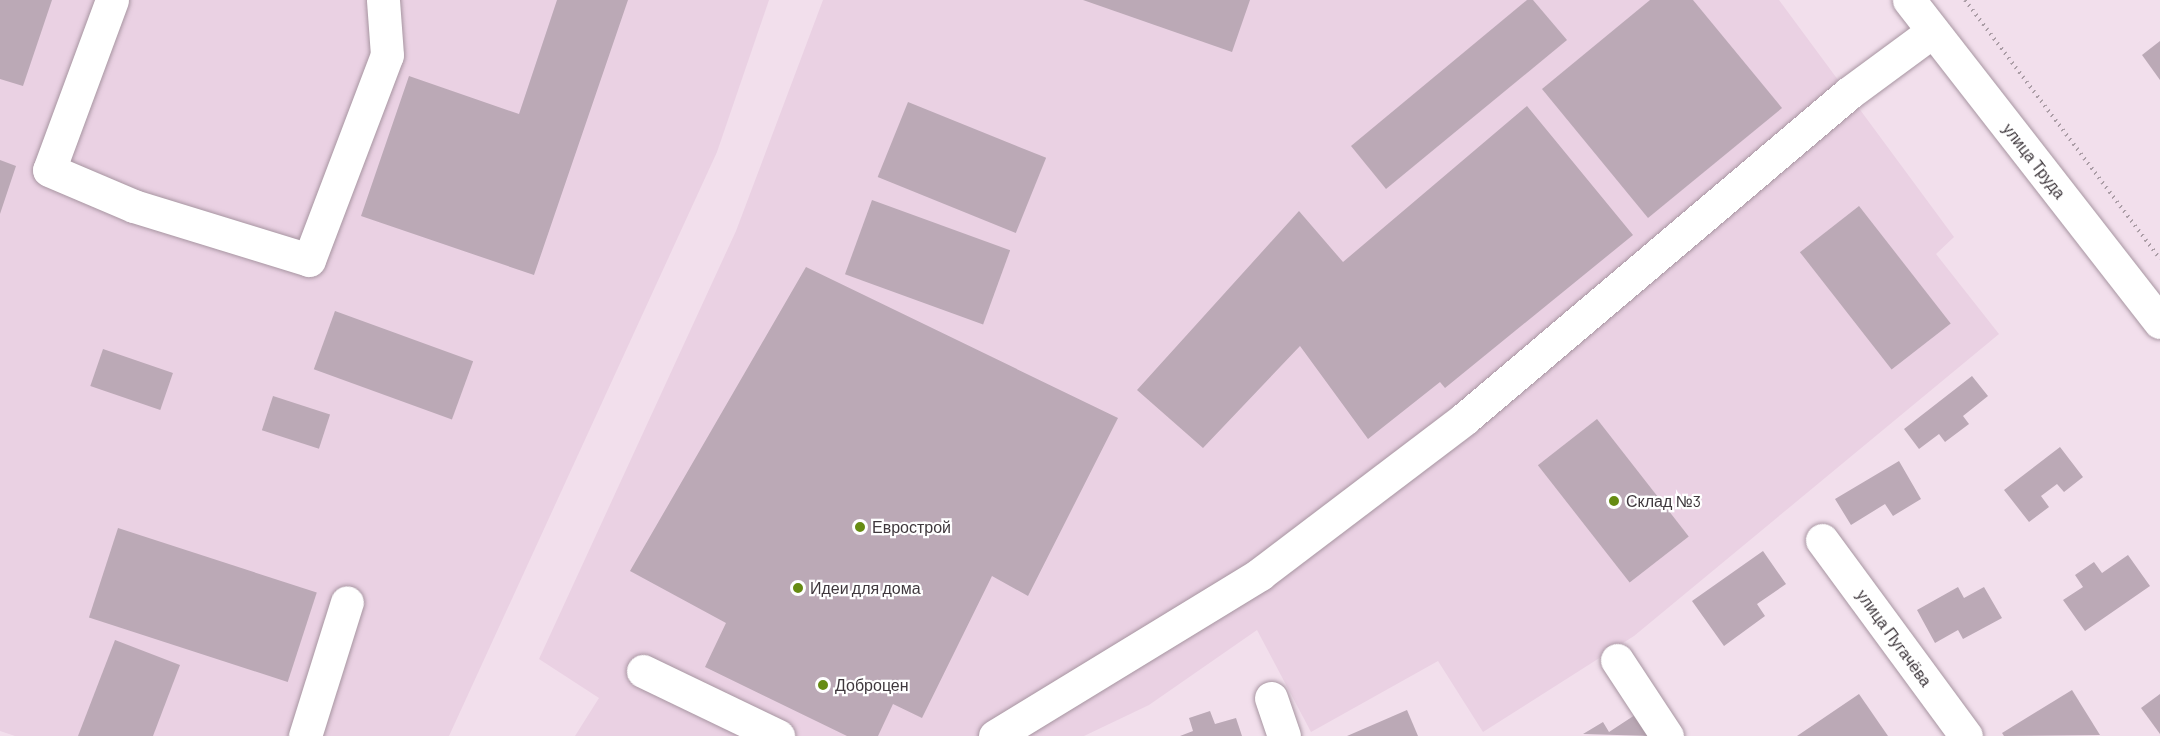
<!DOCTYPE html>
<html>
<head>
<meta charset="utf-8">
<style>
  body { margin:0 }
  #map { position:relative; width:2160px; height:736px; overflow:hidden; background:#f2dfec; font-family:Barlow,sans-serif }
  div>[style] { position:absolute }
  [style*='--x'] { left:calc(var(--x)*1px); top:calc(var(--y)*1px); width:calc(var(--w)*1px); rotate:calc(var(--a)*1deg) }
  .built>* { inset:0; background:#ead1e3 }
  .building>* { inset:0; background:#bba9b6; transform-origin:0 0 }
  .path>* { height:4px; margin-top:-2px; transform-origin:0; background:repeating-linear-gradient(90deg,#ab9da6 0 1.5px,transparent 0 6px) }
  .roads { filter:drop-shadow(0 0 2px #a795a1) drop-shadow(0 0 2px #a795a1) }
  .minor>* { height:33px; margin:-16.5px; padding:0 16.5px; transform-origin:16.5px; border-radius:16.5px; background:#fff }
  .dots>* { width:16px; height:16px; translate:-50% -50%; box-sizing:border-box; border:3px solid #fff; border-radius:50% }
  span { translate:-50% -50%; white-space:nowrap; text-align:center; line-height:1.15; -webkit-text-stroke:4.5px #fff; paint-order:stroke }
  .street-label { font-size:16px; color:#3f383d }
  .poi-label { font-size:16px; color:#3f383d }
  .left { translate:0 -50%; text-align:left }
</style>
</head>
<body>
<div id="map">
  <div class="built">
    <i style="clip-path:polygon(0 0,769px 0,717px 152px,449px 736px,15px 736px,0 731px)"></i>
    <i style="clip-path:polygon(823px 0,1779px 0,1954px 237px,1936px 254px,1999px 334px,1634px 636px,1483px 732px,1438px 661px,1311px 732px,1257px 630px,1149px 705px,1084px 736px,575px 736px,599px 698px,539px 659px,736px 231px)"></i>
  </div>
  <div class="building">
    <i style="clip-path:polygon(0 0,52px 0,23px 86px,0 79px)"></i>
    <i style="clip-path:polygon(557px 0,628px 0,534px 275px,361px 216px,409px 76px,519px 114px)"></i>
    <i style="clip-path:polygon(1083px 0,1250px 0,1232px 52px)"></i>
    <i style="clip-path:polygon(1527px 0,1533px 0,1567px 40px,1386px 189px,1351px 146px)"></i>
    <i style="clip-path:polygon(1650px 0,1693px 0,1782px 108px,1648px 218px,1542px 89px)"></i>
    <i style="clip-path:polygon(2160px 41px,2160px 80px,2142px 55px)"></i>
    <i style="left:908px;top:102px;width:149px;height:81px;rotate:22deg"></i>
    <i style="clip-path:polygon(1527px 106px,1633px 235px,1445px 388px,1440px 382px,1368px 439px,1300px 346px,1203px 448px,1137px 390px,1299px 211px,1343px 262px)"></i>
    <i style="clip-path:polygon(0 160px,16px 166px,0 214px)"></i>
    <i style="left:872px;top:200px;width:147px;height:79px;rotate:20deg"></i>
    <i style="left:1859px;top:206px;width:149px;height:75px;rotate:52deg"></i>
    <i style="clip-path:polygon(806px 267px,1118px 418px,1028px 596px,992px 576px,922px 718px,893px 704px,878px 736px,847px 736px,705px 667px,726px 623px,630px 571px)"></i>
    <i style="left:335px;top:311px;width:147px;height:62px;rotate:20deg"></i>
    <i style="left:103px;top:349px;width:74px;height:39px;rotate:19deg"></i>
    <i style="clip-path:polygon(1972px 376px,1988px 396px,1963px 416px,1969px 424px,1945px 442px,1939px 434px,1919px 449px,1904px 429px)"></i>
    <i style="left:273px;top:396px;width:60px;height:36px;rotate:18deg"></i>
    <i style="left:1597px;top:419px;width:149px;height:75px;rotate:52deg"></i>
    <i style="clip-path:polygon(2060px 447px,2083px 477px,2064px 492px,2057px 484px,2041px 496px,2049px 507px,2029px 522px,2004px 490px)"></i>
    <i style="clip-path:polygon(1899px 461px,1921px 499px,1893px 516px,1885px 504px,1851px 525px,1835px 499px)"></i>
    <i style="left:118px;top:528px;width:209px;height:94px;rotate:18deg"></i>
    <i style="clip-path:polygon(1763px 551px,1786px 584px,1757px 604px,1765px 616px,1724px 646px,1692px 601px)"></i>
    <i style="clip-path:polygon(2128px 555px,2150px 586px,2085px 631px,2063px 600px,2083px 587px,2075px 575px,2094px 562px,2102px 573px)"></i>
    <i style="clip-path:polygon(1958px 587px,1964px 598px,1984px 587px,2002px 618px,1963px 639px,1958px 630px,1935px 643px,1917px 610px)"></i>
    <i style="clip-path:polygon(115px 640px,180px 665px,153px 736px,78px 736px)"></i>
    <i style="clip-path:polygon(2072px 690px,2100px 735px,2004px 736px,2002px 733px)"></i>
    <i style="clip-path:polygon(1859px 694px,1888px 736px,1797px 736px)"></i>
    <i style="clip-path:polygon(2160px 694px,2160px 734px,2141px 708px)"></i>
    <i style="clip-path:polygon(1407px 710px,1418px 736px,1347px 736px)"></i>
    <i style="clip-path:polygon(1210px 711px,1215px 724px,1236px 718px,1242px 736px,1180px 736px,1193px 731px,1189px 718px)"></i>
    <i style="clip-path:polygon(1638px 713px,1652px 736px,1583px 734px,1603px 722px,1609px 732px)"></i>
  </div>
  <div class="path">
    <i style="--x:1965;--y:0;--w:324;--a:53"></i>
  </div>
  <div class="roads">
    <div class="minor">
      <i style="--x:112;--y:0;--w:181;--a:110.3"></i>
      <i style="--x:49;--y:170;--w:92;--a:23"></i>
      <i style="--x:134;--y:206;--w:183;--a:17.1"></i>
      <i style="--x:309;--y:260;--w:219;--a:-69.2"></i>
      <i style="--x:387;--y:55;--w:55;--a:-94.2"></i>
      <i style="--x:1909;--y:0;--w:408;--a:52.1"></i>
      <i style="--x:1822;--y:540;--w:243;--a:53.7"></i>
      <i style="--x:1617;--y:660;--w:91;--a:56.7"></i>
      <i style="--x:643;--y:671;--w:150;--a:25.7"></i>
      <i style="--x:1271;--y:698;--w:40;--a:71.1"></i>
      <i style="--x:305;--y:736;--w:140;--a:-72.6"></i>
      <i style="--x:995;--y:736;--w:311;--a:-31.4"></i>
      <i style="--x:1260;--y:574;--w:256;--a:-37.2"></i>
      <i style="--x:1464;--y:419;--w:504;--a:-40.26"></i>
      <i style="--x:1849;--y:93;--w:104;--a:-36.4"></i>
    </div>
  </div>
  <div class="dots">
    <i style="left:1614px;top:501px;background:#668b12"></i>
    <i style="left:860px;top:527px;background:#668b12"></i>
    <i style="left:798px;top:588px;background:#668b12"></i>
    <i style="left:823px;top:685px;background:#668b12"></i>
  </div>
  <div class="street-label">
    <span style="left:2034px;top:161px;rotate:52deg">улица Труда</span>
    <span style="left:1894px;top:638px;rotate:54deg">улица Пугачёва</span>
  </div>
  <div class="poi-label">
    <span class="left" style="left:1626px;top:501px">Склад №3</span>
    <span class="left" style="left:872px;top:527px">Еврострой</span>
    <span class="left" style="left:810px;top:588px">Идеи для дома</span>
    <span class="left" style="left:835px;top:685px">Доброцен</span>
  </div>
</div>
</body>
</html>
